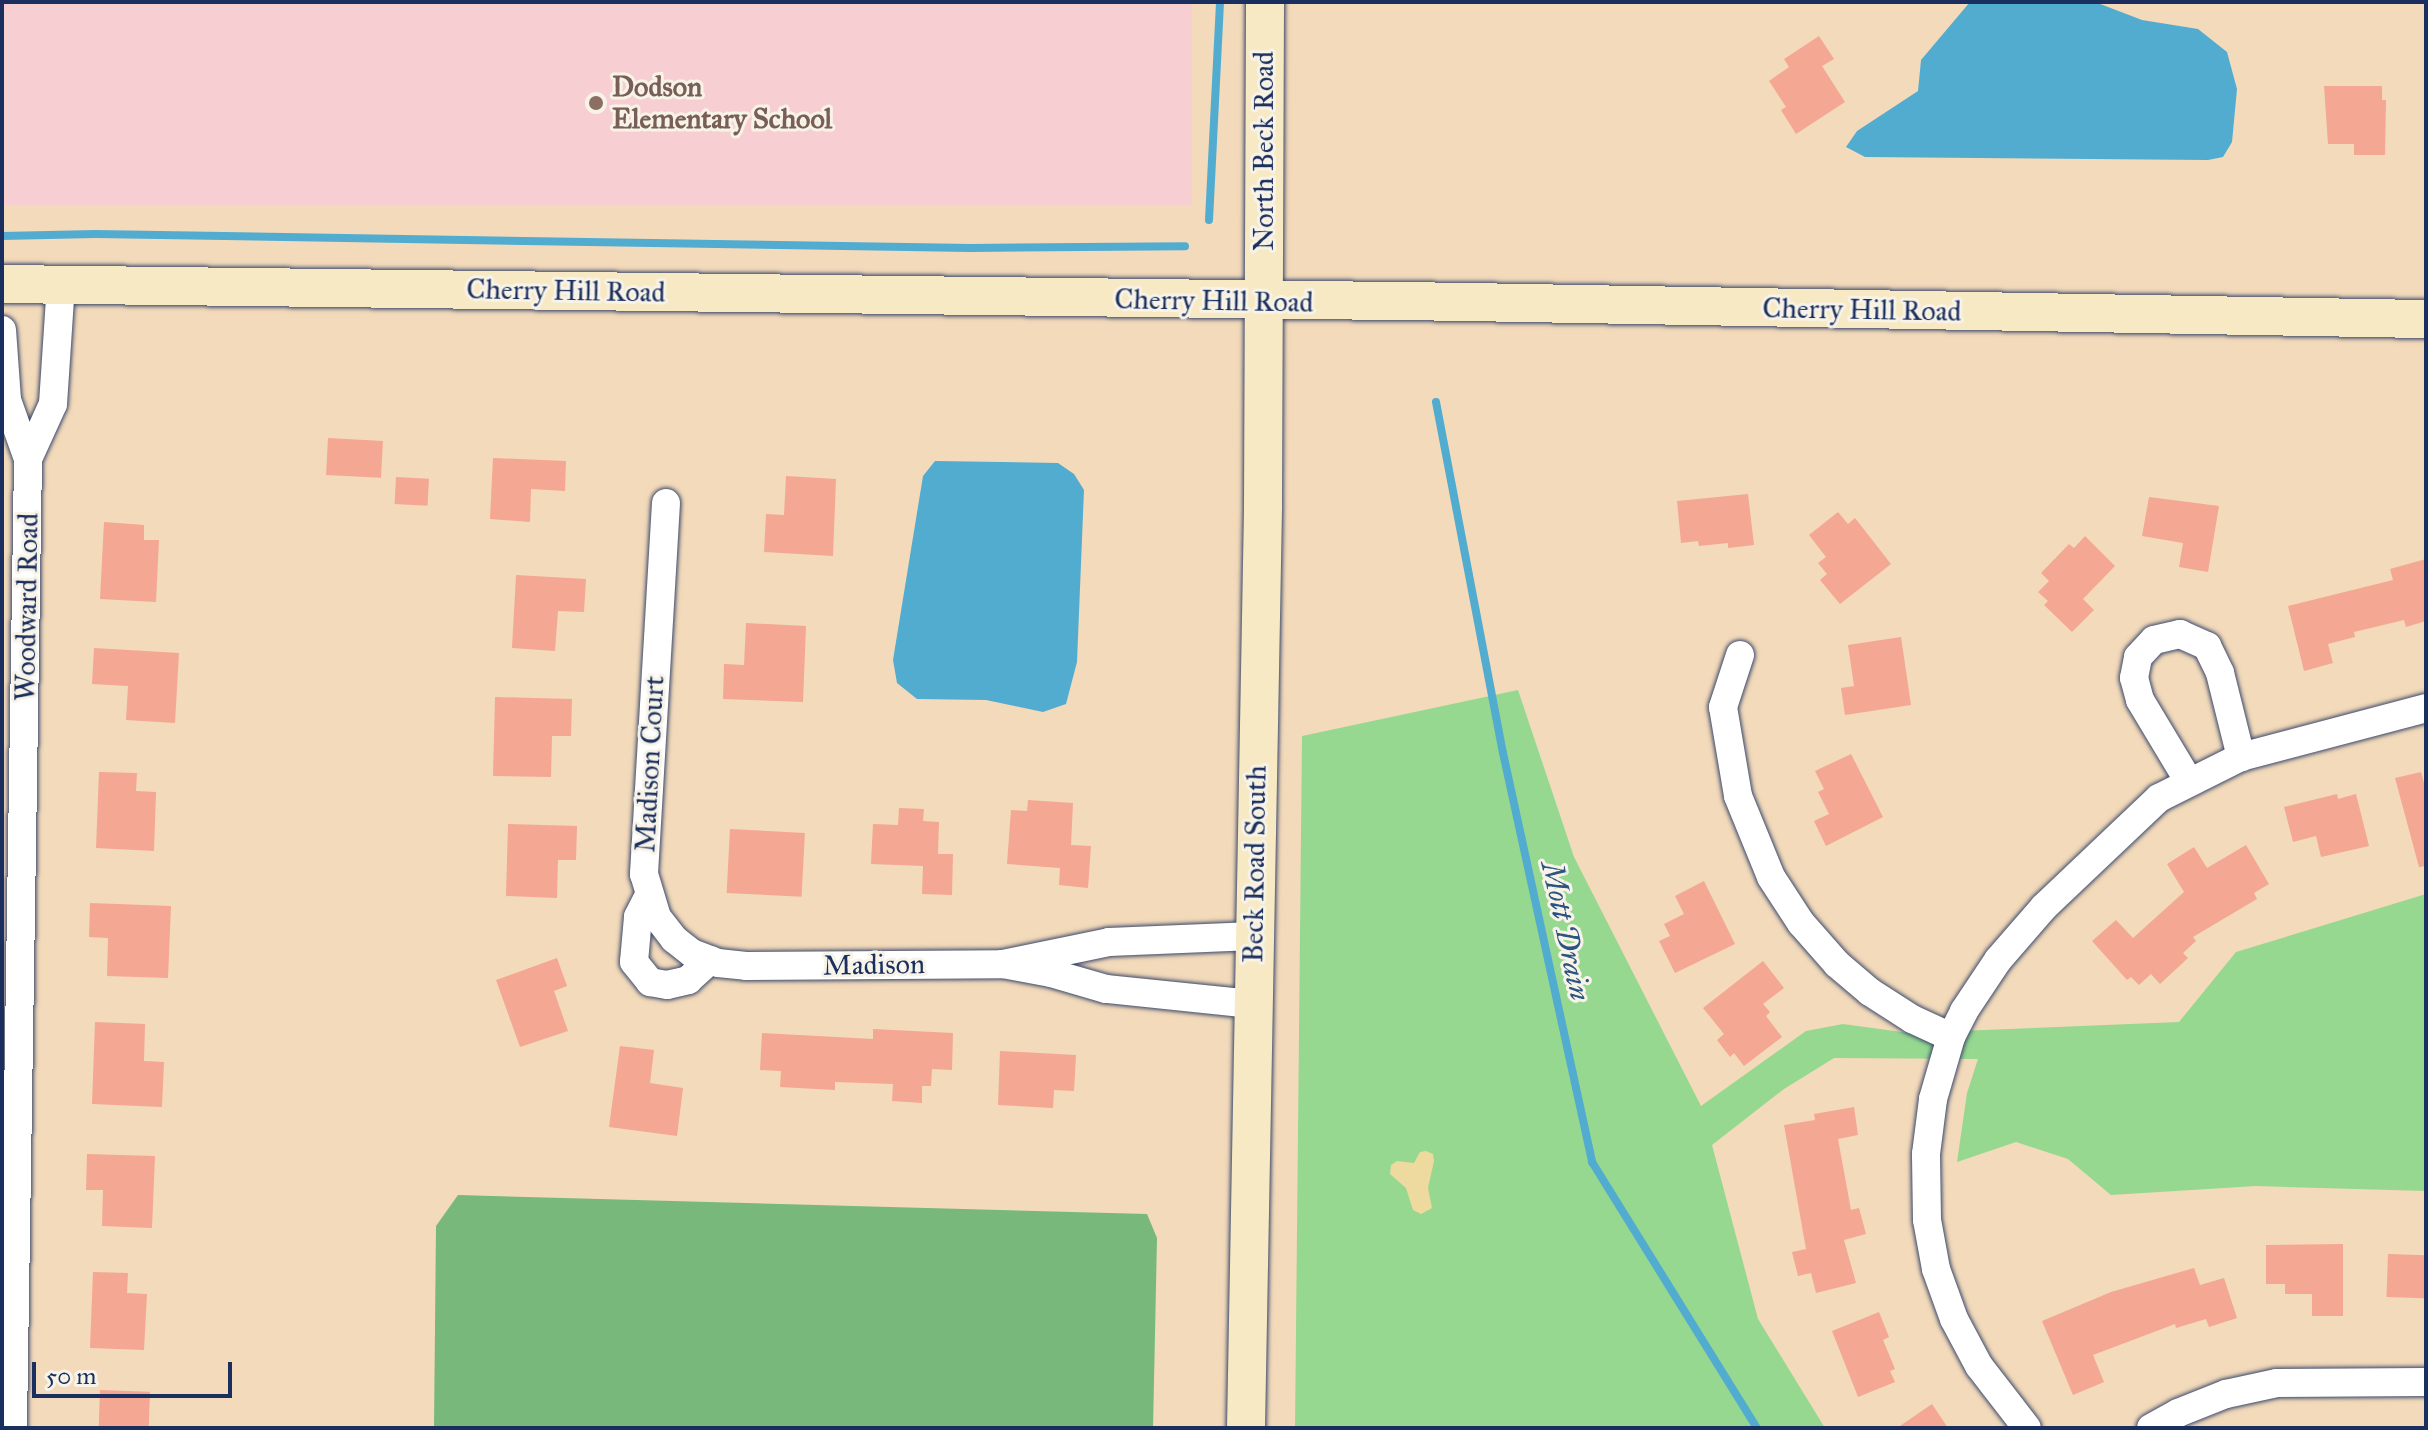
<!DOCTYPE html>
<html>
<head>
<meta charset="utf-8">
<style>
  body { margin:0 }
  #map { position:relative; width:2428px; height:1430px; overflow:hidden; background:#f3daba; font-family:"IM FELL Great Primer",serif }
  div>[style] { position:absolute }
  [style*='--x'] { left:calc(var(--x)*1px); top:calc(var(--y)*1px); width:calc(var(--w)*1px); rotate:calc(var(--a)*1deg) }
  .built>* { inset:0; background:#f7cfd2; transform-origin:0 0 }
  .green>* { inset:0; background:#96d890 }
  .forest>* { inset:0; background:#78b87a }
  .sand>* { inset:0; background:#eeda9e }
  .water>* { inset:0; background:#52acd0 }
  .stream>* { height:8px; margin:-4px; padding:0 4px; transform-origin:4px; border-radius:4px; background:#52acd0 }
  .building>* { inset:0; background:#f4a792; transform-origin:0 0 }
  .roads { filter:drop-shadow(0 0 2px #3b496c) drop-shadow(0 0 2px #3b496c) }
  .minor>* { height:28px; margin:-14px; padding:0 14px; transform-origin:14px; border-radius:14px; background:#fff }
  .secondary>* { height:38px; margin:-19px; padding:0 19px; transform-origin:19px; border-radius:19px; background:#f7e9c3 }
  .dots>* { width:22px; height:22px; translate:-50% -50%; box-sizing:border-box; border:4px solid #f7f3e8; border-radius:50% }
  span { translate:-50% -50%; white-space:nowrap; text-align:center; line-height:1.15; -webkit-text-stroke:6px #f7f3e8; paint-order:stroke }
  .education-label { font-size:28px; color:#785e54; font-weight:700 }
  .left { translate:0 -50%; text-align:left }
  .street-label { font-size:28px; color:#1b2f5e }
  .water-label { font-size:30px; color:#2c5480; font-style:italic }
  .frame { position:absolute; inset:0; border:4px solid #1b2f5e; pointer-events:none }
  .scale { position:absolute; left:32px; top:1362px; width:200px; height:36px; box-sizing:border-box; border:4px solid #1b2f5e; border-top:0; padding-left:10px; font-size:24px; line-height:28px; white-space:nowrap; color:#1b2f5e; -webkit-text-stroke:6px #f7f3e8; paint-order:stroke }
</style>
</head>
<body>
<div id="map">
  <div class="built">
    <i style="left:2px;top:2px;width:1190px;height:203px"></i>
  </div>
  <div class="green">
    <i style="clip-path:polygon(1518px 690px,1574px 857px,1701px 1106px,1806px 1031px,1843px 1024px,1909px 1033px,2179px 1022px,2236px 952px,2426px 894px,2426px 1191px,2256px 1186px,2111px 1195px,2068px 1159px,2016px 1142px,1957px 1162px,1967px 1093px,1978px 1059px,1834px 1058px,1784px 1089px,1712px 1145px,1758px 1319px,1825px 1428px,1295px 1428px,1302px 736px)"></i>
  </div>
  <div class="forest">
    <i style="clip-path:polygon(458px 1195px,1147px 1214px,1157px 1238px,1153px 1428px,434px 1428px,436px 1226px)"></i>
  </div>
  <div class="sand">
    <i style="clip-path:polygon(1426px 1151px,1433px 1154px,1434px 1161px,1428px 1188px,1432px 1208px,1421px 1214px,1413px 1210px,1406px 1188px,1390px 1174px,1391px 1165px,1397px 1161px,1414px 1163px,1420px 1152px)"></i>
  </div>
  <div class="water">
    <i style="clip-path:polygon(1970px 2px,2095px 2px,2142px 20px,2198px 29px,2227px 52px,2237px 89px,2232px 142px,2223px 157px,2208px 160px,1865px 157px,1846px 147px,1857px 131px,1918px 91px,1921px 60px)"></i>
    <i style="clip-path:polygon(935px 461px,1058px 463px,1074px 474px,1084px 490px,1077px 662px,1066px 704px,1043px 712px,986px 700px,917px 699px,897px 683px,893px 660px,923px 476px)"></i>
  </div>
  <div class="stream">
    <i style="--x:1209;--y:220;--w:218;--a:-87.1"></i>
    <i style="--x:2;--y:236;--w:93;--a:-1.2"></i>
    <i style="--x:95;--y:234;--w:876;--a:0.92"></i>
    <i style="--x:971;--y:248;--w:214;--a:-0.5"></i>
    <i style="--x:1436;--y:402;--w:357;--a:79.2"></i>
    <i style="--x:1503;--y:753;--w:419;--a:77.7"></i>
    <i style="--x:1592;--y:1162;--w:313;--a:58.2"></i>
  </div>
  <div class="building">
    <i style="clip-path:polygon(1819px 36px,1834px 59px,1822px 66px,1845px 102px,1796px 134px,1781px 110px,1786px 107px,1769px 81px,1789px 67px,1784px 59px)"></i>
    <i style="clip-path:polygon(2324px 86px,2382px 86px,2382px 100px,2386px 100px,2385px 155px,2354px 155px,2354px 144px,2328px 144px)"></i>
    <i style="left:328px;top:438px;width:55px;height:37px;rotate:3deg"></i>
    <i style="clip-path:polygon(493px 458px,566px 461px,565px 491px,531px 489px,530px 522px,490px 519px)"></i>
    <i style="clip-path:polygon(786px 476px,836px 479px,833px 556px,764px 552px,766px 514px,784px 515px)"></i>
    <i style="left:396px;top:477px;width:33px;height:27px;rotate:3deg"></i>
    <i style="clip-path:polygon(1748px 494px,1754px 545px,1728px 548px,1728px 543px,1699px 546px,1698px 541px,1681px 543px,1677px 501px)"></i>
    <i style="clip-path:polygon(2149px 497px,2219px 506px,2208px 572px,2179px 567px,2183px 543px,2142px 536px)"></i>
    <i style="clip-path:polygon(1838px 512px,1848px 524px,1855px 518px,1891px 564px,1840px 604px,1820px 580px,1827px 574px,1818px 563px,1826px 557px,1809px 535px)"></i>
    <i style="clip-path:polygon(104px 522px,144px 525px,144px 540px,159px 540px,156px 602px,100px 599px)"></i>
    <i style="clip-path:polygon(2085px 536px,2115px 566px,2083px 599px,2094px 610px,2072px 632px,2044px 605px,2048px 601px,2038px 592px,2049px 581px,2041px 573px,2069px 544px,2074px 548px)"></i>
    <i style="clip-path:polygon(2426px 559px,2426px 621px,2406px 627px,2404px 620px,2354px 632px,2355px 637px,2328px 644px,2333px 663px,2304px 671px,2288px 606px,2393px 580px,2390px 569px)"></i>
    <i style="clip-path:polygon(516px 575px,586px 579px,584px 612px,558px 611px,555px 651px,512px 648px)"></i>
    <i style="clip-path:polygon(746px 623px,806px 626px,803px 702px,723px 699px,724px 664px,744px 665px)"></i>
    <i style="clip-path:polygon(1901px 637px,1911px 705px,1845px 715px,1841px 688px,1854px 686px,1848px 645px)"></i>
    <i style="clip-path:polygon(94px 648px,179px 653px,175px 723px,126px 720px,128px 686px,92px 684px)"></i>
    <i style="clip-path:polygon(495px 697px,572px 699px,571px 736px,552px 736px,551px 777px,493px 776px)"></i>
    <i style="clip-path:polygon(1851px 754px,1883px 817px,1826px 846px,1814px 821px,1829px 814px,1818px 792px,1824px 789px,1815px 771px)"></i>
    <i style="clip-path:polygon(99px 772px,137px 773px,136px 791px,156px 792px,154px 851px,96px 848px)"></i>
    <i style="clip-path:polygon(2421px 772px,2426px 790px,2426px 866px,2419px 867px,2395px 778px)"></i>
    <i style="clip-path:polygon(2337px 794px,2338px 799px,2356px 794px,2369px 846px,2321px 857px,2316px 836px,2293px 842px,2284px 807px)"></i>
    <i style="clip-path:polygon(1028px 800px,1073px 803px,1071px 845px,1091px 846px,1088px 888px,1059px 885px,1060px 868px,1007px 864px,1011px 810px,1027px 811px)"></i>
    <i style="clip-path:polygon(899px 808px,924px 809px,923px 821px,939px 822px,938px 854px,953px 854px,952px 895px,922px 894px,923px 866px,871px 864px,873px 824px,898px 825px)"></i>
    <i style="clip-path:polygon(508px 824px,577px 826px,576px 860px,558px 860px,557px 898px,506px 896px)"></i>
    <i style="left:730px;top:829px;width:75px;height:64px;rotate:3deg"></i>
    <i style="clip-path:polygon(2246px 845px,2269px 884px,2254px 893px,2257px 899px,2193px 937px,2196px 941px,2183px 953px,2188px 958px,2160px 984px,2151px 974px,2139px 985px,2131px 977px,2127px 980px,2092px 941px,2116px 920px,2133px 938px,2184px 892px,2167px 864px,2194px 847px,2207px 868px)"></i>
    <i style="clip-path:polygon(1704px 881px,1735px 944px,1675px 973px,1659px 941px,1670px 936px,1664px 924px,1684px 914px,1675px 896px)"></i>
    <i style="clip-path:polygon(90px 903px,171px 906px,168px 978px,107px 976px,108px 938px,89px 937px)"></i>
    <i style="clip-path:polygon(557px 958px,567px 986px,554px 991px,568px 1031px,520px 1047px,496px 980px)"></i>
    <i style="clip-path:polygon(1763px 961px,1784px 988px,1763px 1004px,1770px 1012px,1766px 1016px,1782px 1037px,1744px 1066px,1734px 1053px,1730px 1057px,1717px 1040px,1724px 1034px,1703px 1008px)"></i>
    <i style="clip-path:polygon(95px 1022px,145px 1024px,144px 1061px,164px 1062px,162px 1107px,92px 1104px)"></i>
    <i style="clip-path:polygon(873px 1029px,953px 1033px,952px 1070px,932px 1069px,931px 1086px,922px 1086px,922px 1103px,892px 1101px,893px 1084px,835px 1082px,835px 1090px,780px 1087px,781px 1071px,760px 1070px,762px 1033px,873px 1039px)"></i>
    <i style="clip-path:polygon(620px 1046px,654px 1050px,650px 1083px,683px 1088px,677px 1136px,609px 1127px)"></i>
    <i style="clip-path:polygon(1000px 1051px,1076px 1055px,1074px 1091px,1054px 1090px,1053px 1108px,998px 1105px)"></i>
    <i style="clip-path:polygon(1854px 1107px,1858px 1135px,1838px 1139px,1851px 1210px,1859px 1208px,1866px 1234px,1844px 1240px,1856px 1283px,1816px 1293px,1811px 1273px,1798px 1276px,1792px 1252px,1806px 1249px,1784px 1125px,1815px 1120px,1814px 1114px)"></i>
    <i style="clip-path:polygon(87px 1154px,155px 1156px,152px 1228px,102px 1226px,103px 1190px,86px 1190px)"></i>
    <i style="clip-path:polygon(2343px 1244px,2343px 1316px,2312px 1316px,2312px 1294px,2285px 1294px,2285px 1284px,2266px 1284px,2266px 1245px)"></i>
    <i style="left:2388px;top:1254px;width:38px;height:43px;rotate:2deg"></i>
    <i style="clip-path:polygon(2194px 1268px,2200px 1285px,2224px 1278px,2237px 1318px,2209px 1327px,2206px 1319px,2176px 1328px,2175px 1324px,2093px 1355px,2104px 1382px,2073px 1395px,2042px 1321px,2111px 1292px)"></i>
    <i style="clip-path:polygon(93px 1272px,128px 1273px,127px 1293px,147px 1294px,144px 1350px,90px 1348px)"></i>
    <i style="clip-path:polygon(1879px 1312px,1889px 1337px,1883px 1340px,1895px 1369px,1890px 1371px,1895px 1382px,1858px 1397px,1832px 1331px)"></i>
    <i style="left:100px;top:1390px;width:50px;height:38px;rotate:2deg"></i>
    <i style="clip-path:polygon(1932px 1404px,1948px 1428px,1897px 1428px)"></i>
  </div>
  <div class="roads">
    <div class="minor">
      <i style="--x:2;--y:330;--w:70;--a:85.9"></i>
      <i style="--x:7;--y:400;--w:63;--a:70.4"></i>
      <i style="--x:28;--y:459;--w:969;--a:90.89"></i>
      <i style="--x:28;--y:459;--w:60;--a:-65.6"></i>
      <i style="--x:53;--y:404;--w:119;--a:-86.2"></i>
      <i style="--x:666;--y:503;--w:372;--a:93.4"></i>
      <i style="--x:644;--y:874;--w:45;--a:73.2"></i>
      <i style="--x:657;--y:917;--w:28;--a:52"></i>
      <i style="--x:674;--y:939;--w:23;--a:38"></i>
      <i style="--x:692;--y:953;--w:28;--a:21"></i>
      <i style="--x:718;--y:963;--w:28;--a:6"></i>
      <i style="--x:746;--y:966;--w:257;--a:-0.4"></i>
      <i style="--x:1740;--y:655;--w:55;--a:108.1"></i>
      <i style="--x:1723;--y:707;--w:90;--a:80.4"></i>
      <i style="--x:1738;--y:796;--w:87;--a:67.8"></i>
      <i style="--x:1771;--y:877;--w:55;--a:56.9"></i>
      <i style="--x:1801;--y:923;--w:55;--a:48.7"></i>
      <i style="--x:1837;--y:964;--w:43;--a:40.3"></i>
      <i style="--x:1870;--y:992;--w:50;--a:32.7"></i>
      <i style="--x:1912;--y:1019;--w:43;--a:24.8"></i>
      <i style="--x:2188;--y:780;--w:93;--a:-121"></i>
      <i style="--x:2140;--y:700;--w:23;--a:-105"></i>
      <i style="--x:2134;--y:678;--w:21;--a:-79"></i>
      <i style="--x:2138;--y:657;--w:23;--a:-47"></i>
      <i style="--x:2154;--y:640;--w:27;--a:-13"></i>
      <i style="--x:2180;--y:634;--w:30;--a:24"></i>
      <i style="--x:2207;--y:646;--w:30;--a:64"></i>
      <i style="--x:2220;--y:673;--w:87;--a:76"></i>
      <i style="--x:648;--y:897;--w:22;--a:117"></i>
      <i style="--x:638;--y:917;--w:45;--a:95.1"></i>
      <i style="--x:634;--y:962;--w:26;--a:51"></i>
      <i style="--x:650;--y:982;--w:17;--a:10"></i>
      <i style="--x:667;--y:985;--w:22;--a:-13"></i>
      <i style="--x:688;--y:980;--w:30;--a:-42"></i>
      <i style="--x:1252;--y:1004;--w:147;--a:-174.1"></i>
      <i style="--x:1106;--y:989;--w:57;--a:-163.8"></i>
      <i style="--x:1051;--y:973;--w:49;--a:-169.4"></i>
      <i style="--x:1003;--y:964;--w:108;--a:-11.7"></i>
      <i style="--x:1109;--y:942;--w:145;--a:-2.4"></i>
      <i style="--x:2027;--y:1428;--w:78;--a:-127.7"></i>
      <i style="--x:1979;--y:1366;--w:53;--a:-118"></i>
      <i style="--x:1954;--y:1319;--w:53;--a:-109.8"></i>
      <i style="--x:1936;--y:1269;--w:50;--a:-100.4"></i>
      <i style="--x:1927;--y:1220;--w:66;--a:-90.9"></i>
      <i style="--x:1926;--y:1154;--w:55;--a:-82.7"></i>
      <i style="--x:1933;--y:1099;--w:65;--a:-73.8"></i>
      <i style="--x:1951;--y:1037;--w:29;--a:-63"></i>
      <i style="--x:1964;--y:1011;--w:61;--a:-56.3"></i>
      <i style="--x:1998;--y:960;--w:70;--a:-49"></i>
      <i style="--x:2044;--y:907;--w:158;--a:-43.5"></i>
      <i style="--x:2159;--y:798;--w:92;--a:-26.6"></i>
      <i style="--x:2241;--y:757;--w:191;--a:-14.8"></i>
      <i style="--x:2151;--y:1428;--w:31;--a:-29"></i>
      <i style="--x:2178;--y:1413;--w:52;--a:-21.6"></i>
      <i style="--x:2226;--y:1394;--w:52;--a:-12.2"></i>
      <i style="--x:2277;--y:1383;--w:149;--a:-0.4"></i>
    </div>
    <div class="secondary">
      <i style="--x:2;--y:284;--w:1466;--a:0.7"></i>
      <i style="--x:1468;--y:302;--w:958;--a:1.02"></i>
      <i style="--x:1246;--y:1428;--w:923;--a:-88.94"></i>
      <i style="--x:1263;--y:505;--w:503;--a:-89.77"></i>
    </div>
  </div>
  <div class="dots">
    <i style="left:596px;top:103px;background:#8d6e63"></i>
  </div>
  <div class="education-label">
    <span class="left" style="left:612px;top:103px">Dodson<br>Elementary School</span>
  </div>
  <div class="street-label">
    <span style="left:1264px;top:151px;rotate:-90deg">North Beck Road</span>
    <span style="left:566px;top:291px;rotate:1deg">Cherry Hill Road</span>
    <span style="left:1214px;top:301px;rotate:1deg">Cherry Hill Road</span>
    <span style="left:1862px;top:310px;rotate:1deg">Cherry Hill Road</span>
    <span style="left:27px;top:607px;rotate:-89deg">Woodward Road</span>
    <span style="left:650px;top:764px;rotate:-87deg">Madison Court</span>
    <span style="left:1255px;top:864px;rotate:-89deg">Beck Road South</span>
    <span style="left:874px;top:965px;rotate:-1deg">Madison</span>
  </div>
  <div class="water-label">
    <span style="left:1566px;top:931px;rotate:78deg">Mott Drain</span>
  </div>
  <div class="frame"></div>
  <div class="scale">50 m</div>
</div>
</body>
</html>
